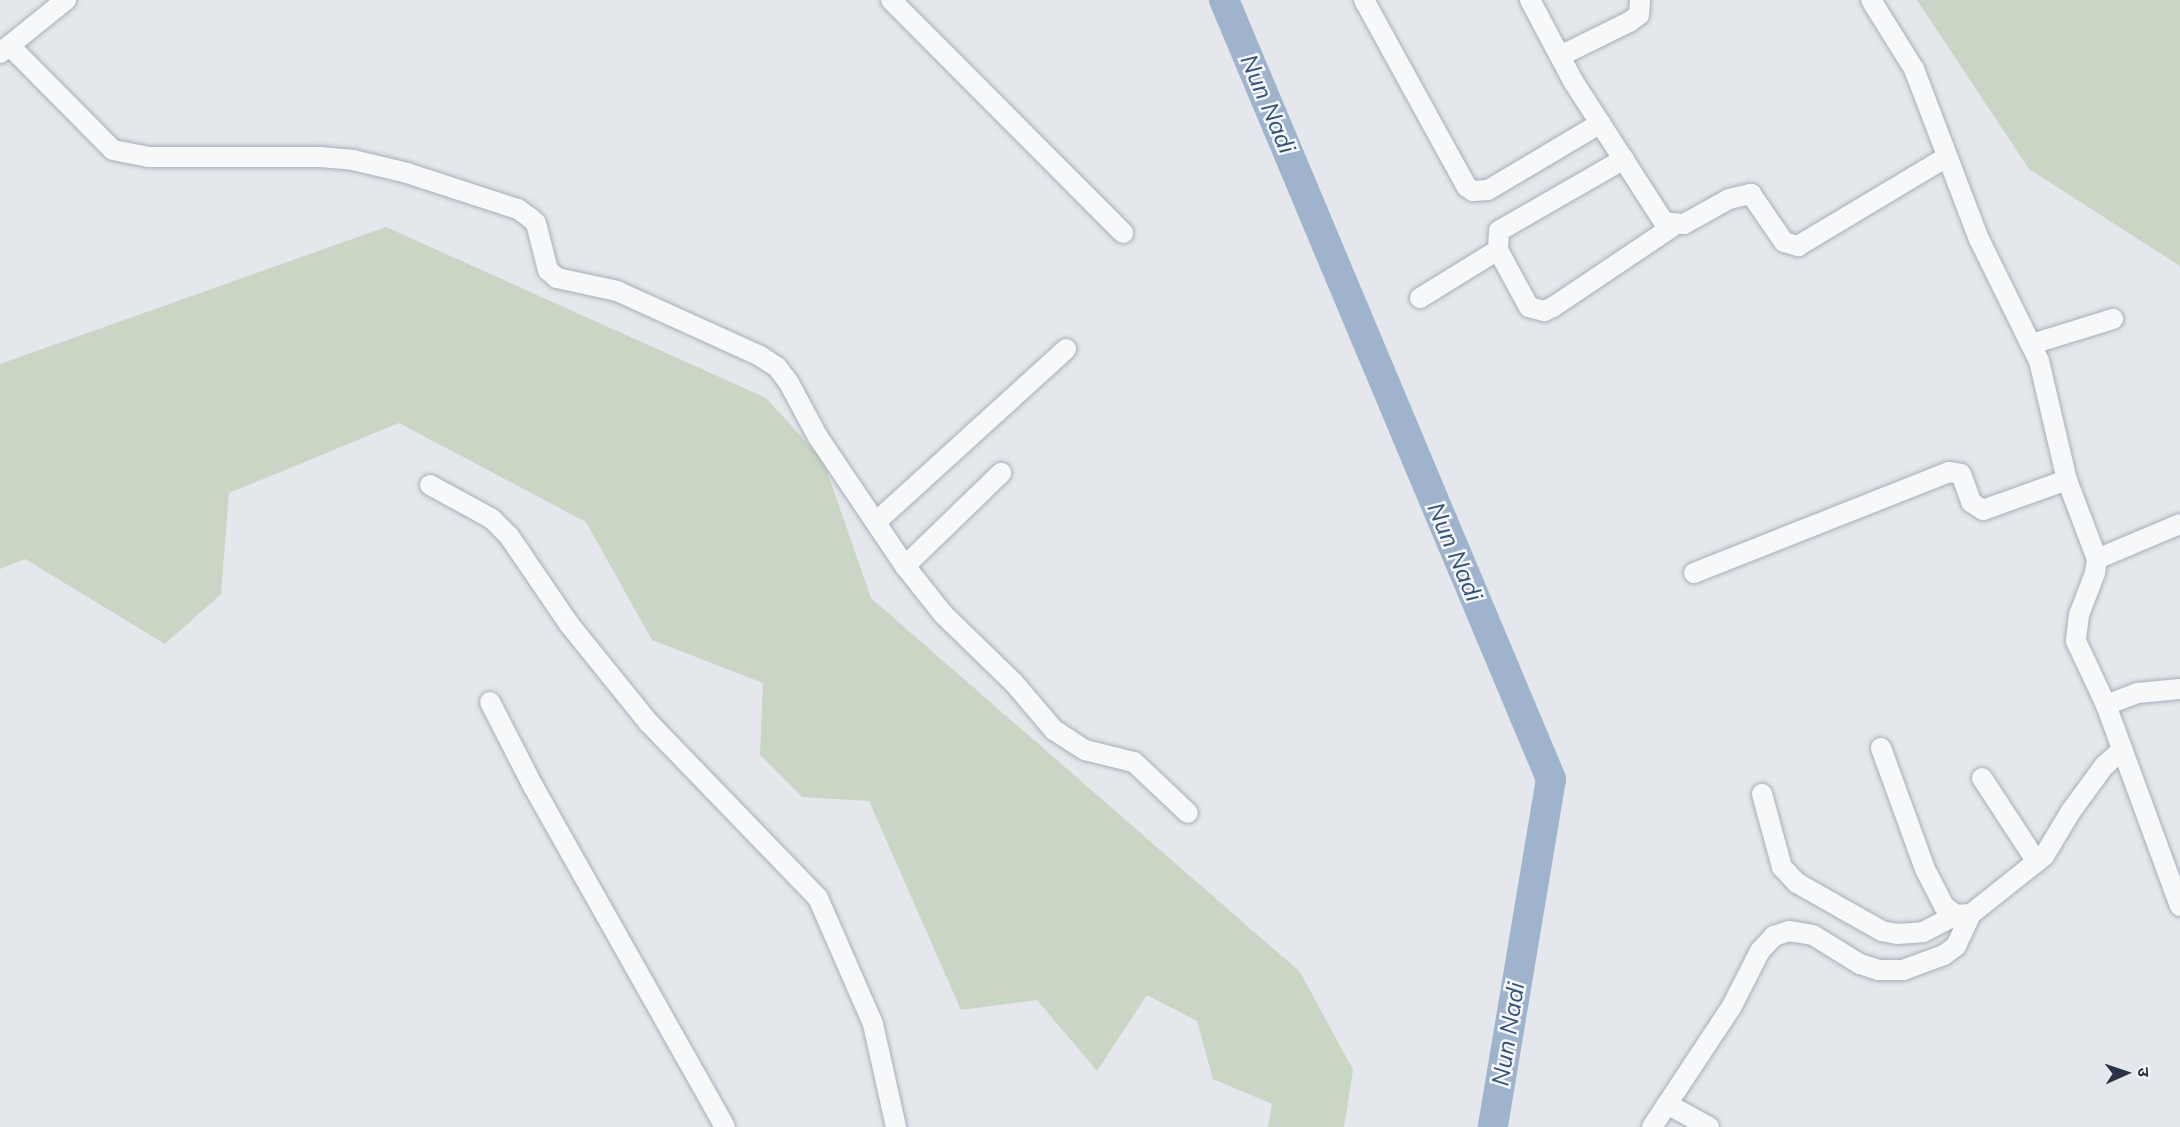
<!DOCTYPE html>
<html>
<head>
<meta charset="utf-8">
<style>
  body { margin:0 }
  #map { position:relative; width:2180px; height:1127px; overflow:hidden; background:#e4e7ec; font-family:Mulish,"Noto Sans Devanagari",sans-serif }
  div>[style] { position:absolute }
  [style*='--x'] { left:calc(var(--x)*1px); top:calc(var(--y)*1px); width:calc(var(--w)*1px); rotate:calc(var(--a)*1deg) }
  .green>* { inset:0; background:#c9d6c5 }
  .river>* { height:30px; margin:-15px; padding:0 15px; transform-origin:15px; border-radius:15px; background:#9fb4cc }
  .roads { filter:drop-shadow(0 0 2px #a9aeb7) drop-shadow(0 0 2px #a9aeb7) }
  .minor>* { height:20px; margin:-10px; padding:0 10px; transform-origin:10px; border-radius:10px; background:#f7f8fa }
  span { translate:-50% -50%; white-space:nowrap; text-align:center; line-height:1.15; -webkit-text-stroke:5px #f4f6f9; paint-order:stroke }
  .water-label { font-size:24px; color:#34527a; font-style:italic }
  .north { position:absolute; left:2096px; top:1043px; width:60px; height:60px; -webkit-text-stroke:4px #f4f6f9; paint-order:stroke; rotate:87deg; font-size:16px; font-weight:700; line-height:24px; text-align:center; color:#2b3445 }
  .north::after { content:''; display:block; margin:auto; width:21px; height:27px; background:#2b3445; clip-path:polygon(50% 0,100% 100%,50% 72%,0 100%) }
</style>
</head>
<body>
<div id="map">
  <div class="green">
    <i style="clip-path:polygon(1917px 0,2180px 0,2180px 266px,2029px 169px)"></i>
    <i style="clip-path:polygon(386px 227px,766px 398px,823px 460px,871px 598px,1300px 972px,1353px 1070px,1344px 1127px,1268px 1127px,1272px 1104px,1213px 1079px,1197px 1021px,1147px 995px,1097px 1071px,1037px 1000px,961px 1010px,869px 801px,802px 797px,760px 755px,763px 683px,652px 640px,586px 522px,399px 423px,229px 493px,221px 594px,165px 644px,25px 559px,0 569px,0 364px)"></i>
  </div>
  <div class="river">
    <i style="--x:1224;--y:0;--w:845;--a:67.23"></i>
    <i style="--x:1551;--y:779;--w:353;--a:99.5"></i>
  </div>
  <div class="roads">
    <div class="minor">
      <i style="--x:891;--y:0;--w:329;--a:45.1"></i>
      <i style="--x:1364;--y:0;--w:213;--a:61.2"></i>
      <i style="--x:1467;--y:187;--w:7;--a:34"></i>
      <i style="--x:1473;--y:191;--w:15;--a:-4"></i>
      <i style="--x:1488;--y:190;--w:131;--a:-30.7"></i>
      <i style="--x:1530;--y:0;--w:92;--a:62"></i>
      <i style="--x:1573;--y:81;--w:168;--a:57.2"></i>
      <i style="--x:1664;--y:222;--w:20;--a:6"></i>
      <i style="--x:1684;--y:224;--w:51;--a:-29.1"></i>
      <i style="--x:1729;--y:199;--w:23;--a:-13"></i>
      <i style="--x:1751;--y:194;--w:58;--a:55.5"></i>
      <i style="--x:1784;--y:242;--w:15;--a:16"></i>
      <i style="--x:1798;--y:246;--w:174;--a:-30.9"></i>
      <i style="--x:1871;--y:0;--w:81;--a:58.1"></i>
      <i style="--x:1914;--y:69;--w:182;--a:69.1"></i>
      <i style="--x:1979;--y:239;--w:136;--a:63.8"></i>
      <i style="--x:2039;--y:361;--w:122;--a:76.8"></i>
      <i style="--x:2067;--y:480;--w:85;--a:69.2"></i>
      <i style="--x:2097;--y:559;--w:14;--a:98"></i>
      <i style="--x:2095;--y:573;--w:45;--a:110.9"></i>
      <i style="--x:2079;--y:615;--w:26;--a:97"></i>
      <i style="--x:2076;--y:641;--w:71;--a:64.9"></i>
      <i style="--x:2106;--y:705;--w:214;--a:69.8"></i>
      <i style="--x:10;--y:46;--w:146;--a:45.3"></i>
      <i style="--x:113;--y:150;--w:36;--a:11"></i>
      <i style="--x:148;--y:157;--w:172;--a:0"></i>
      <i style="--x:320;--y:157;--w:33;--a:5"></i>
      <i style="--x:353;--y:160;--w:56;--a:13.5"></i>
      <i style="--x:407;--y:173;--w:117;--a:18"></i>
      <i style="--x:518;--y:209;--w:14;--a:36"></i>
      <i style="--x:529;--y:217;--w:9;--a:41"></i>
      <i style="--x:536;--y:223;--w:49;--a:75.7"></i>
      <i style="--x:548;--y:270;--w:12;--a:42"></i>
      <i style="--x:557;--y:278;--w:61;--a:12.2"></i>
      <i style="--x:617;--y:291;--w:157;--a:24.4"></i>
      <i style="--x:760;--y:356;--w:20;--a:33"></i>
      <i style="--x:777;--y:367;--w:20;--a:53"></i>
      <i style="--x:789;--y:383;--w:61;--a:61.8"></i>
      <i style="--x:818;--y:437;--w:156;--a:56"></i>
      <i style="--x:905;--y:566;--w:61;--a:51.6"></i>
      <i style="--x:943;--y:614;--w:99;--a:44.2"></i>
      <i style="--x:1014;--y:683;--w:62;--a:49.6"></i>
      <i style="--x:1054;--y:730;--w:37;--a:33"></i>
      <i style="--x:1085;--y:750;--w:50;--a:13.8"></i>
      <i style="--x:1134;--y:762;--w:74;--a:43.4"></i>
      <i style="--x:0;--y:53;--w:85;--a:-38.8"></i>
      <i style="--x:1560;--y:56;--w:77;--a:-26.2"></i>
      <i style="--x:1629;--y:22;--w:12;--a:-35"></i>
      <i style="--x:1639;--y:15;--w:15;--a:-86"></i>
      <i style="--x:1624;--y:159;--w:144;--a:150.1"></i>
      <i style="--x:1499;--y:231;--w:19;--a:93"></i>
      <i style="--x:1498;--y:250;--w:65;--a:61.5"></i>
      <i style="--x:1529;--y:307;--w:16;--a:15"></i>
      <i style="--x:1544;--y:311;--w:10;--a:-24"></i>
      <i style="--x:1553;--y:307;--w:147;--a:-33.9"></i>
      <i style="--x:1420;--y:298;--w:92;--a:-31.6"></i>
      <i style="--x:2032;--y:344;--w:85;--a:-17.2"></i>
      <i style="--x:430;--y:485;--w:71;--a:28.7"></i>
      <i style="--x:492;--y:519;--w:24;--a:45"></i>
      <i style="--x:509;--y:536;--w:107;--a:55.7"></i>
      <i style="--x:569;--y:624;--w:127;--a:51.1"></i>
      <i style="--x:649;--y:723;--w:243;--a:46"></i>
      <i style="--x:818;--y:898;--w:137;--a:66.4"></i>
      <i style="--x:873;--y:1024;--w:106;--a:77.4"></i>
      <i style="--x:876;--y:522;--w:257;--a:-42.3"></i>
      <i style="--x:2097;--y:559;--w:90;--a:-22.9"></i>
      <i style="--x:905;--y:566;--w:134;--a:-44.1"></i>
      <i style="--x:1694;--y:573;--w:274;--a:-21.6"></i>
      <i style="--x:1949;--y:472;--w:12;--a:9"></i>
      <i style="--x:1961;--y:474;--w:30;--a:70"></i>
      <i style="--x:1971;--y:502;--w:14;--a:34"></i>
      <i style="--x:1983;--y:510;--w:89;--a:-19.7"></i>
      <i style="--x:490;--y:702;--w:94;--a:62.9"></i>
      <i style="--x:533;--y:786;--w:391;--a:60.6"></i>
      <i style="--x:2106;--y:705;--w:34;--a:-21"></i>
      <i style="--x:2138;--y:693;--w:42;--a:-5.4"></i>
      <i style="--x:1881;--y:748;--w:129;--a:70"></i>
      <i style="--x:1925;--y:869;--w:42;--a:62.8"></i>
      <i style="--x:1944;--y:906;--w:15;--a:37"></i>
      <i style="--x:1956;--y:915;--w:15;--a:-4"></i>
      <i style="--x:1971;--y:914;--w:93;--a:-38.5"></i>
      <i style="--x:2044;--y:856;--w:52;--a:-59"></i>
      <i style="--x:2071;--y:811;--w:56;--a:-53.7"></i>
      <i style="--x:2104;--y:766;--w:25;--a:-42"></i>
      <i style="--x:1982;--y:778;--w:100;--a:56.8"></i>
      <i style="--x:1762;--y:794;--w:76;--a:74.7"></i>
      <i style="--x:1782;--y:867;--w:22;--a:47"></i>
      <i style="--x:1797;--y:883;--w:98;--a:29.5"></i>
      <i style="--x:1882;--y:931;--w:15;--a:11"></i>
      <i style="--x:1897;--y:934;--w:26;--a:-4"></i>
      <i style="--x:1923;--y:932;--w:37;--a:-27"></i>
      <i style="--x:1667;--y:1104;--w:48;--a:28.7"></i>
      <i style="--x:1652;--y:1127;--w:145;--a:-56.5"></i>
      <i style="--x:1732;--y:1006;--w:62;--a:-63"></i>
      <i style="--x:1760;--y:951;--w:21;--a:-47"></i>
      <i style="--x:1774;--y:936;--w:16;--a:-18"></i>
      <i style="--x:1789;--y:931;--w:24;--a:9"></i>
      <i style="--x:1813;--y:935;--w:55;--a:31.7"></i>
      <i style="--x:1860;--y:964;--w:19;--a:18"></i>
      <i style="--x:1878;--y:970;--w:25;--a:0"></i>
      <i style="--x:1903;--y:970;--w:44;--a:-20.1"></i>
      <i style="--x:1944;--y:955;--w:15;--a:-37"></i>
      <i style="--x:1956;--y:946;--w:35;--a:-65"></i>
    </div>
  </div>
  <div class="water-label">
    <span style="left:1268px;top:104px;rotate:67deg">Nun Nadi</span>
    <span style="left:1455px;top:552px;rotate:67deg">Nun Nadi</span>
    <span style="left:1508px;top:1034px;rotate:-81deg">Nun Nadi</span>
  </div>
  <div class="north">उ</div>
</div>
</body>
</html>
